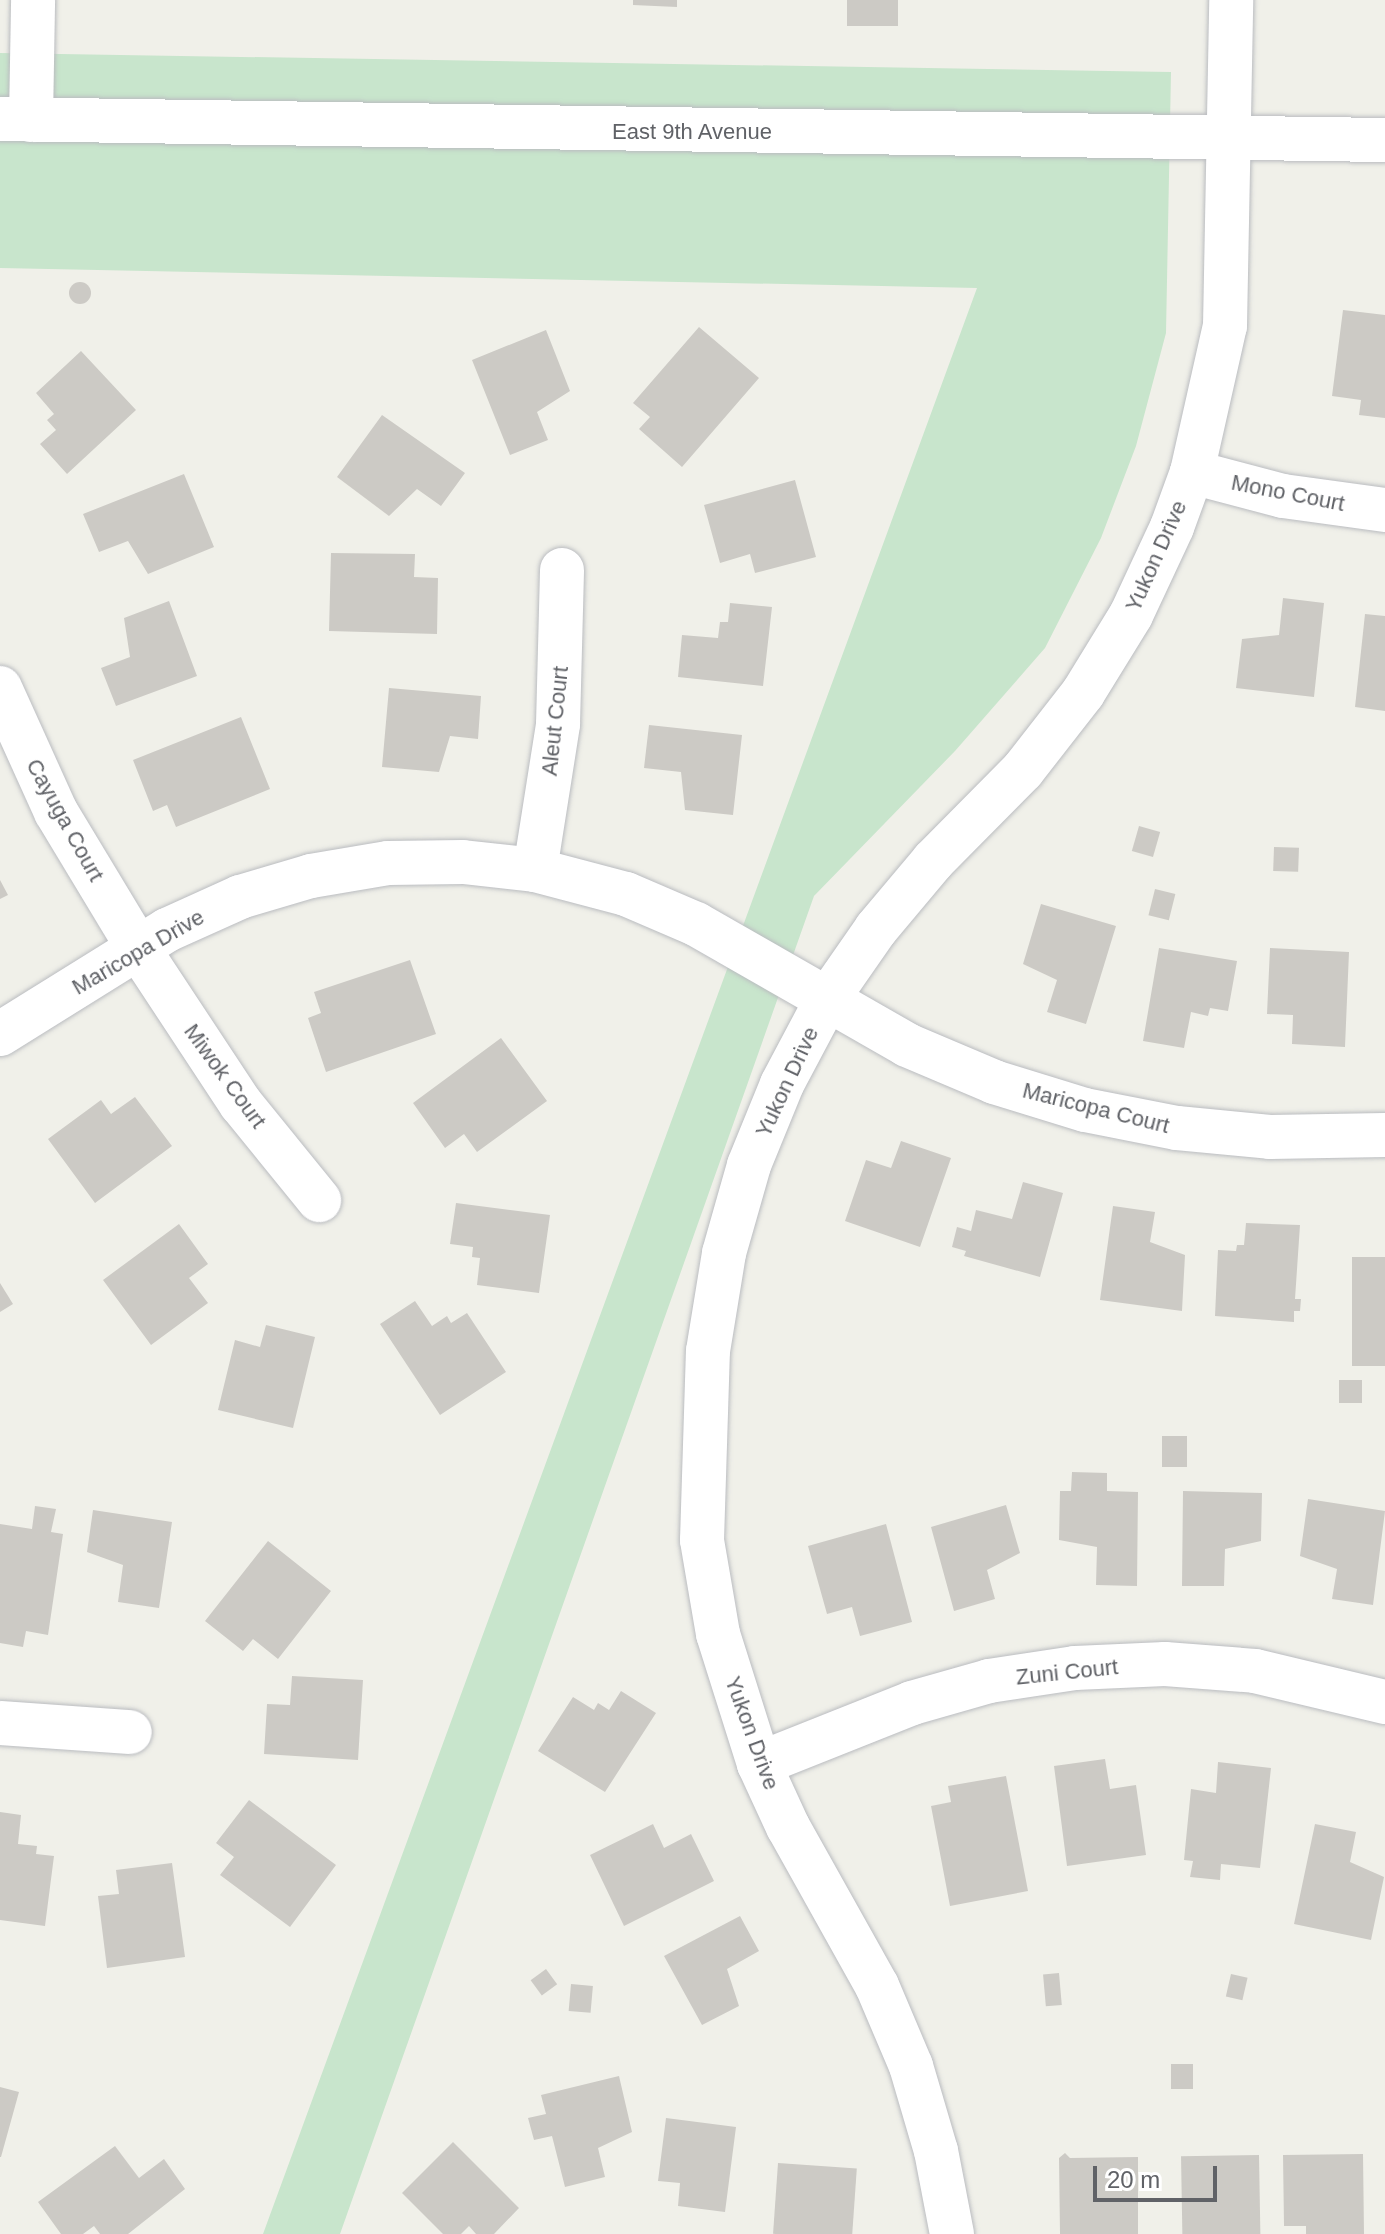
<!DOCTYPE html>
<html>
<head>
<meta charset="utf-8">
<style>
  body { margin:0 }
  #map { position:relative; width:1385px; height:2234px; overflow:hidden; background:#f0f0e9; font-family:Arial,sans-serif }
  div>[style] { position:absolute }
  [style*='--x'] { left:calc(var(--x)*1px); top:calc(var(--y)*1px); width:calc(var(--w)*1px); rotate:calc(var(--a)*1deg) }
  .green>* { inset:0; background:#c8e5cc }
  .building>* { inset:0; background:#cccac5; transform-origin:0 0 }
  .round { border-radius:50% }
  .roads { filter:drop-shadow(0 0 2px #babcc0) drop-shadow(0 0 2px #babcc0) }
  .minor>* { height:44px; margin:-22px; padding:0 22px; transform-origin:22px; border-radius:22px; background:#fff }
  span { translate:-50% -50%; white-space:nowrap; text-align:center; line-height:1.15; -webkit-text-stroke:7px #fff; paint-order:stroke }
  .street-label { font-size:22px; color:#606267 }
  .scale { position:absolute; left:1093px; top:2166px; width:124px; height:36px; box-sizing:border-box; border:4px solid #606267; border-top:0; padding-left:10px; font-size:24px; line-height:28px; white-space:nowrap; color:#606267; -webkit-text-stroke:6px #fff; paint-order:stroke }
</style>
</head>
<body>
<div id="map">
  <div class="green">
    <i style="clip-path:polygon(0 53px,1171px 72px,1166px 333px,1136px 446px,1101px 538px,1045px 648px,955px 751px,814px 896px,340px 2234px,263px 2234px,977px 288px,0 268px)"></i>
  </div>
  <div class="building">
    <i style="clip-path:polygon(633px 0,677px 0,677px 7px,633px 5px)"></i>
    <i style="left:847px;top:0;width:51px;height:26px"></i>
    <i class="round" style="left:69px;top:282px;width:22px;height:22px"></i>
    <i style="clip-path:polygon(1343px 310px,1385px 315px,1385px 418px,1359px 415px,1361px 400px,1332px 396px)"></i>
    <i style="clip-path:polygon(699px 327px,759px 378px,682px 467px,639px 429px,650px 417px,633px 403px)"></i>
    <i style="clip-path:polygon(546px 330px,570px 391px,537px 412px,548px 440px,510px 455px,472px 360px)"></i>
    <i style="clip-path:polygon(81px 351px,136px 410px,67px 474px,40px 444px,56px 430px,47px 420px,54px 414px,36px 393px)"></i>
    <i style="clip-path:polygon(382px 415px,465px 473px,441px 506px,417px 489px,389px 516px,337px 477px)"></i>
    <i style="clip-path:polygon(184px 474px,214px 547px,148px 574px,128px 541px,99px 552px,83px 514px)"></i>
    <i style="clip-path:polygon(795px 480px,816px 557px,755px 573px,750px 554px,720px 563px,704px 505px)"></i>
    <i style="clip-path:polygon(331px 553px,415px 554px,414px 577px,438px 578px,437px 634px,329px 631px)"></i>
    <i style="clip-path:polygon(1283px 598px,1324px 603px,1314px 697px,1236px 688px,1242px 639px,1279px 635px)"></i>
    <i style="clip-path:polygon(169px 601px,197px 676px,116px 706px,101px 668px,130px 657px,124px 618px)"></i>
    <i style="clip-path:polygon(730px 603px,772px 607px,763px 686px,678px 677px,682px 635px,718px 638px,720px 622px,728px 622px)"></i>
    <i style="clip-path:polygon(1365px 614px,1385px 616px,1385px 711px,1355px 707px)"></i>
    <i style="clip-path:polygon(389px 688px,481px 696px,478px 739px,450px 736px,439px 772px,382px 767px)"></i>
    <i style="clip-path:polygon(241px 717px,270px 789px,176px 827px,167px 805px,153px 811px,133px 760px)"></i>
    <i style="clip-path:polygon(649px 725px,742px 735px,733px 815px,685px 810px,681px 772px,644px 768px)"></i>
    <i style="left:1139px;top:826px;width:22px;height:26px;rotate:16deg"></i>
    <i style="left:1274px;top:847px;width:25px;height:24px;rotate:2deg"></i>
    <i style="clip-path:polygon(0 880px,8px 895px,0 899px)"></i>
    <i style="left:1155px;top:889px;width:21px;height:27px;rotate:14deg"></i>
    <i style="clip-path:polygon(1041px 904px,1116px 926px,1086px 1024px,1047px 1012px,1057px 980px,1023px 964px)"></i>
    <i style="clip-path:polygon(1159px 948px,1237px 961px,1228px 1011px,1210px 1008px,1208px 1016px,1191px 1012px,1184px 1048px,1143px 1041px)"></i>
    <i style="clip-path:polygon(1270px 948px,1349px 952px,1345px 1047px,1292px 1044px,1293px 1015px,1267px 1014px)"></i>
    <i style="clip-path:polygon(410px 960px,436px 1034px,326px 1072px,308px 1018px,321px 1013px,314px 992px)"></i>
    <i style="clip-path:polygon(501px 1038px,547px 1101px,477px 1152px,464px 1134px,445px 1148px,413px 1103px)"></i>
    <i style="clip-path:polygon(135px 1097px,172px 1146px,95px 1203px,48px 1139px,101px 1100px,111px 1114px)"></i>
    <i style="clip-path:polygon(901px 1141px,951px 1158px,920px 1247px,845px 1221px,866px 1160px,891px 1168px)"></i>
    <i style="clip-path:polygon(1023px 1182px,1063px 1193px,1040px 1277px,964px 1256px,966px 1251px,952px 1247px,957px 1227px,971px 1231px,976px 1210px,1012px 1219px)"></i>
    <i style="clip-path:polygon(456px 1203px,550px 1215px,539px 1293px,477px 1285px,480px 1258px,472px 1257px,473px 1247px,450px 1244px)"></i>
    <i style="clip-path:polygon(1113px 1206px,1155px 1212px,1150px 1242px,1185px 1255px,1182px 1311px,1100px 1300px)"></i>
    <i style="clip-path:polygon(1246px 1223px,1300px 1225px,1295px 1299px,1301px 1299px,1300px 1311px,1294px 1311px,1294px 1322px,1215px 1316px,1218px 1250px,1236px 1251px,1237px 1245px,1244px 1245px)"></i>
    <i style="clip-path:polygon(179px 1224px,208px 1264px,189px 1278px,208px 1303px,151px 1345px,103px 1280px)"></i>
    <i style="left:1352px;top:1257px;width:33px;height:109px"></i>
    <i style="clip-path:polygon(0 1283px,13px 1304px,0 1312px)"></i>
    <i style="clip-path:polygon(415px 1301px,432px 1326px,447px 1316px,451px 1323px,467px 1313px,506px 1372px,440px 1415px,380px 1324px)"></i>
    <i style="clip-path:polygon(266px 1325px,315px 1337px,293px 1428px,218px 1410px,235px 1340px,260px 1347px)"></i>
    <i style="left:1362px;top:1380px;width:23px;height:23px;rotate:90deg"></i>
    <i style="left:1187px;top:1436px;width:31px;height:25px;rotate:90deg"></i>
    <i style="clip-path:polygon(1072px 1472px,1107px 1473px,1107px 1491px,1138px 1492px,1137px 1586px,1096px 1585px,1097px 1547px,1059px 1540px,1060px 1491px,1071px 1491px)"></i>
    <i style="clip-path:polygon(1183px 1491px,1262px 1493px,1261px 1541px,1225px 1549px,1224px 1586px,1182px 1586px)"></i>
    <i style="clip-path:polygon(1308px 1499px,1385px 1511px,1373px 1605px,1332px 1599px,1337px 1569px,1300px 1556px)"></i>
    <i style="clip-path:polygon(1006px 1505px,1020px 1553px,987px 1570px,995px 1599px,954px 1611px,931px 1527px)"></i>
    <i style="clip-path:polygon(35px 1506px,56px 1509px,51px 1532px,63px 1534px,48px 1635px,26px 1631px,23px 1647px,0 1643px,0 1524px,32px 1529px)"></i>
    <i style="clip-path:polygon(93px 1510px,172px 1522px,159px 1608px,118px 1602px,123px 1565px,87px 1552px)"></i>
    <i style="clip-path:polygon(886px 1524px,912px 1622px,860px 1636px,852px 1607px,827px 1614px,808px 1546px)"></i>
    <i style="clip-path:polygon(268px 1541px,331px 1591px,278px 1659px,253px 1639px,243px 1651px,205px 1621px)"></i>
    <i style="clip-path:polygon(292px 1676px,363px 1680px,358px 1760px,264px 1754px,267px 1704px,290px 1705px)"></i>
    <i style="clip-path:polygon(621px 1691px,656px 1713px,605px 1792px,538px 1751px,573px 1697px,594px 1710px,598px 1703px,609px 1710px)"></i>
    <i style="clip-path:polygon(1105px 1759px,1110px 1789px,1136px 1785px,1146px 1855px,1067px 1866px,1054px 1766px)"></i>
    <i style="clip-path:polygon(1218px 1762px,1271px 1768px,1260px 1868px,1221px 1864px,1220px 1880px,1190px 1877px,1193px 1861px,1184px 1860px,1191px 1789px,1216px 1793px)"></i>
    <i style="clip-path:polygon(1006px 1776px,1028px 1891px,950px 1906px,931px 1806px,951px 1802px,948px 1786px)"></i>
    <i style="clip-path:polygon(249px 1800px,336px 1865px,290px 1927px,220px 1875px,234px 1857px,216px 1843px)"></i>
    <i style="clip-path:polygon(0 1812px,21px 1815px,18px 1844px,37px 1846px,36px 1854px,54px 1856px,45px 1926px,0 1920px)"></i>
    <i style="clip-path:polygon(653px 1824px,664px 1848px,691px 1834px,714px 1881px,624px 1926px,590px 1855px)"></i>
    <i style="clip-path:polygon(1315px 1824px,1356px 1832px,1350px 1862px,1384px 1877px,1371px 1940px,1294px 1924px)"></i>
    <i style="clip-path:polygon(172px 1863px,185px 1957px,107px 1968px,98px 1896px,119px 1894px,116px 1870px)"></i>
    <i style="clip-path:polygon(740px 1916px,759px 1951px,727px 1969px,739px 2006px,702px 2025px,664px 1956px)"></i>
    <i style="left:546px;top:1969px;width:19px;height:19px;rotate:54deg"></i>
    <i style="left:1059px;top:1973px;width:32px;height:16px;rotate:85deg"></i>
    <i style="left:1231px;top:1974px;width:17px;height:23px;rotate:13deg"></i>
    <i style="left:571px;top:1984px;width:22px;height:27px;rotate:5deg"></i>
    <i style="left:1171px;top:2064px;width:22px;height:25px"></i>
    <i style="clip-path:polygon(619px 2076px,632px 2132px,598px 2148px,605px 2177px,565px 2187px,552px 2136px,534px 2140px,528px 2118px,546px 2114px,541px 2095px)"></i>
    <i style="clip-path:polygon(0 2087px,19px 2092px,1px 2157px,0 2157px)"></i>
    <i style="clip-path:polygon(666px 2118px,736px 2127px,725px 2212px,678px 2206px,680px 2183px,658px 2181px)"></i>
    <i style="clip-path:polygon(453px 2142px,519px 2208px,494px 2234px,476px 2234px,469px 2226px,461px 2234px,443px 2234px,402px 2193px)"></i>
    <i style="clip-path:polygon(115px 2146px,139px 2178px,164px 2159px,185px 2189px,128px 2234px,100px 2234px,94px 2226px,83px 2234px,61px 2234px,38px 2202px)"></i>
    <i style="clip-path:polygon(1065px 2153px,1070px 2158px,1138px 2157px,1138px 2234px,1060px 2234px,1059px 2158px)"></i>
    <i style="clip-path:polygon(1363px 2154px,1364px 2234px,1306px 2234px,1306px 2226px,1284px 2226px,1283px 2155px)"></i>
    <i style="left:1259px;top:2155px;width:79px;height:78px;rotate:89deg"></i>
    <i style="left:778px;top:2163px;width:79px;height:71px;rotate:4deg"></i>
  </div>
  <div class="roads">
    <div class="minor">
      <i style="--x:0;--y:119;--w:1385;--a:0.87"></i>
      <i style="--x:31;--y:120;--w:120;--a:-89"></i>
      <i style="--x:1192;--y:472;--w:94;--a:14.8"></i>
      <i style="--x:1283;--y:496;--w:103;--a:7.8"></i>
      <i style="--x:0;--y:688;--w:136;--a:65.7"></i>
      <i style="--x:56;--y:812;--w:159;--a:58.9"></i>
      <i style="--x:138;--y:948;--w:187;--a:56.6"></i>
      <i style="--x:241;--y:1104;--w:124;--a:50.9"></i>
      <i style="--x:535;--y:870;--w:148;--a:-81"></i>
      <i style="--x:558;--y:724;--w:154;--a:-88.5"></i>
      <i style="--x:0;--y:1034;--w:197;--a:-31.9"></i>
      <i style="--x:167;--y:930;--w:80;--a:-24.3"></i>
      <i style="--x:240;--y:897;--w:74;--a:-16.5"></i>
      <i style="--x:311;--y:876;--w:78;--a:-9.6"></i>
      <i style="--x:388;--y:863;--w:75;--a:-0.8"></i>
      <i style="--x:463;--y:862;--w:72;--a:6.3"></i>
      <i style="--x:535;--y:870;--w:94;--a:14.8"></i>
      <i style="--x:626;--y:894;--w:76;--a:23.2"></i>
      <i style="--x:696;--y:924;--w:243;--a:29.8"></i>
      <i style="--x:907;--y:1045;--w:95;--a:23"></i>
      <i style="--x:994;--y:1082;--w:95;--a:17.1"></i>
      <i style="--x:1085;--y:1110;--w:94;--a:11.1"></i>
      <i style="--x:1177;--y:1128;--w:93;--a:5.5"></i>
      <i style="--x:1270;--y:1137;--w:115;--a:-1"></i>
      <i style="--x:0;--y:1723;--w:130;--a:4"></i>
      <i style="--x:759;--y:1764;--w:165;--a:-21.7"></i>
      <i style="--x:912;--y:1703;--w:80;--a:-15.9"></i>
      <i style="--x:989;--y:1681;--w:87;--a:-8.6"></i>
      <i style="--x:1075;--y:1668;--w:90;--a:-2.5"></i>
      <i style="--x:1165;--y:1664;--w:90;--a:4.4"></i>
      <i style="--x:1255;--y:1671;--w:134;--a:13.4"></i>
      <i style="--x:952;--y:2234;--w:85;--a:-100.9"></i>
      <i style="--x:936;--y:2151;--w:89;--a:-106.4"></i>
      <i style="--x:911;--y:2066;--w:87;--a:-113"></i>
      <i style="--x:877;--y:1986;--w:182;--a:-119.2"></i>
      <i style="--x:788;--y:1827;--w:69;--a:-114.7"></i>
      <i style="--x:759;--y:1764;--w:136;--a:-107.5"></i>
      <i style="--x:718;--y:1634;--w:95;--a:-99.7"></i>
      <i style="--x:702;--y:1540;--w:189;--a:-88.2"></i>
      <i style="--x:708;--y:1351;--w:99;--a:-80.7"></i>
      <i style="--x:724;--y:1253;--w:91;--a:-74.1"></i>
      <i style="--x:749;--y:1165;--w:87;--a:-67.8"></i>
      <i style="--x:782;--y:1084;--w:94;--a:-62.1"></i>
      <i style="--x:826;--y:1001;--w:88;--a:-55.2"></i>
      <i style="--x:876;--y:929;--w:89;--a:-50"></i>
      <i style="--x:933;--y:861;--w:128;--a:-45.3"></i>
      <i style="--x:1023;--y:770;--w:98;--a:-52.1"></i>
      <i style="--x:1083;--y:693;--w:92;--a:-58.4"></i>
      <i style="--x:1131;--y:615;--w:97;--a:-65"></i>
      <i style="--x:1172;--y:527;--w:59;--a:-70"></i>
      <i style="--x:1192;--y:472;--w:150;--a:-77.3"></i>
      <i style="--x:1225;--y:326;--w:326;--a:-88.9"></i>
    </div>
  </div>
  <div class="street-label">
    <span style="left:692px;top:132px">East 9th Avenue</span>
    <span style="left:1288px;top:493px;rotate:11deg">Mono Court</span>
    <span style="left:1156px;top:556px;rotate:-66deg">Yukon Drive</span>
    <span style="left:555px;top:721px;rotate:-84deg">Aleut Court</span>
    <span style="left:65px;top:820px;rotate:61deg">Cayuga Court</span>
    <span style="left:138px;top:952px;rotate:-30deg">Maricopa Drive</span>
    <span style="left:225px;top:1076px;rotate:54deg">Miwok Court</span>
    <span style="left:787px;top:1082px;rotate:-65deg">Yukon Drive</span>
    <span style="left:1096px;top:1108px;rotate:14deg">Maricopa Court</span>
    <span style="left:1067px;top:1672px;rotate:-6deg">Zuni Court</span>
    <span style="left:752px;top:1733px;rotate:70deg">Yukon Drive</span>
  </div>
  <div class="scale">20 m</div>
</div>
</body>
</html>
